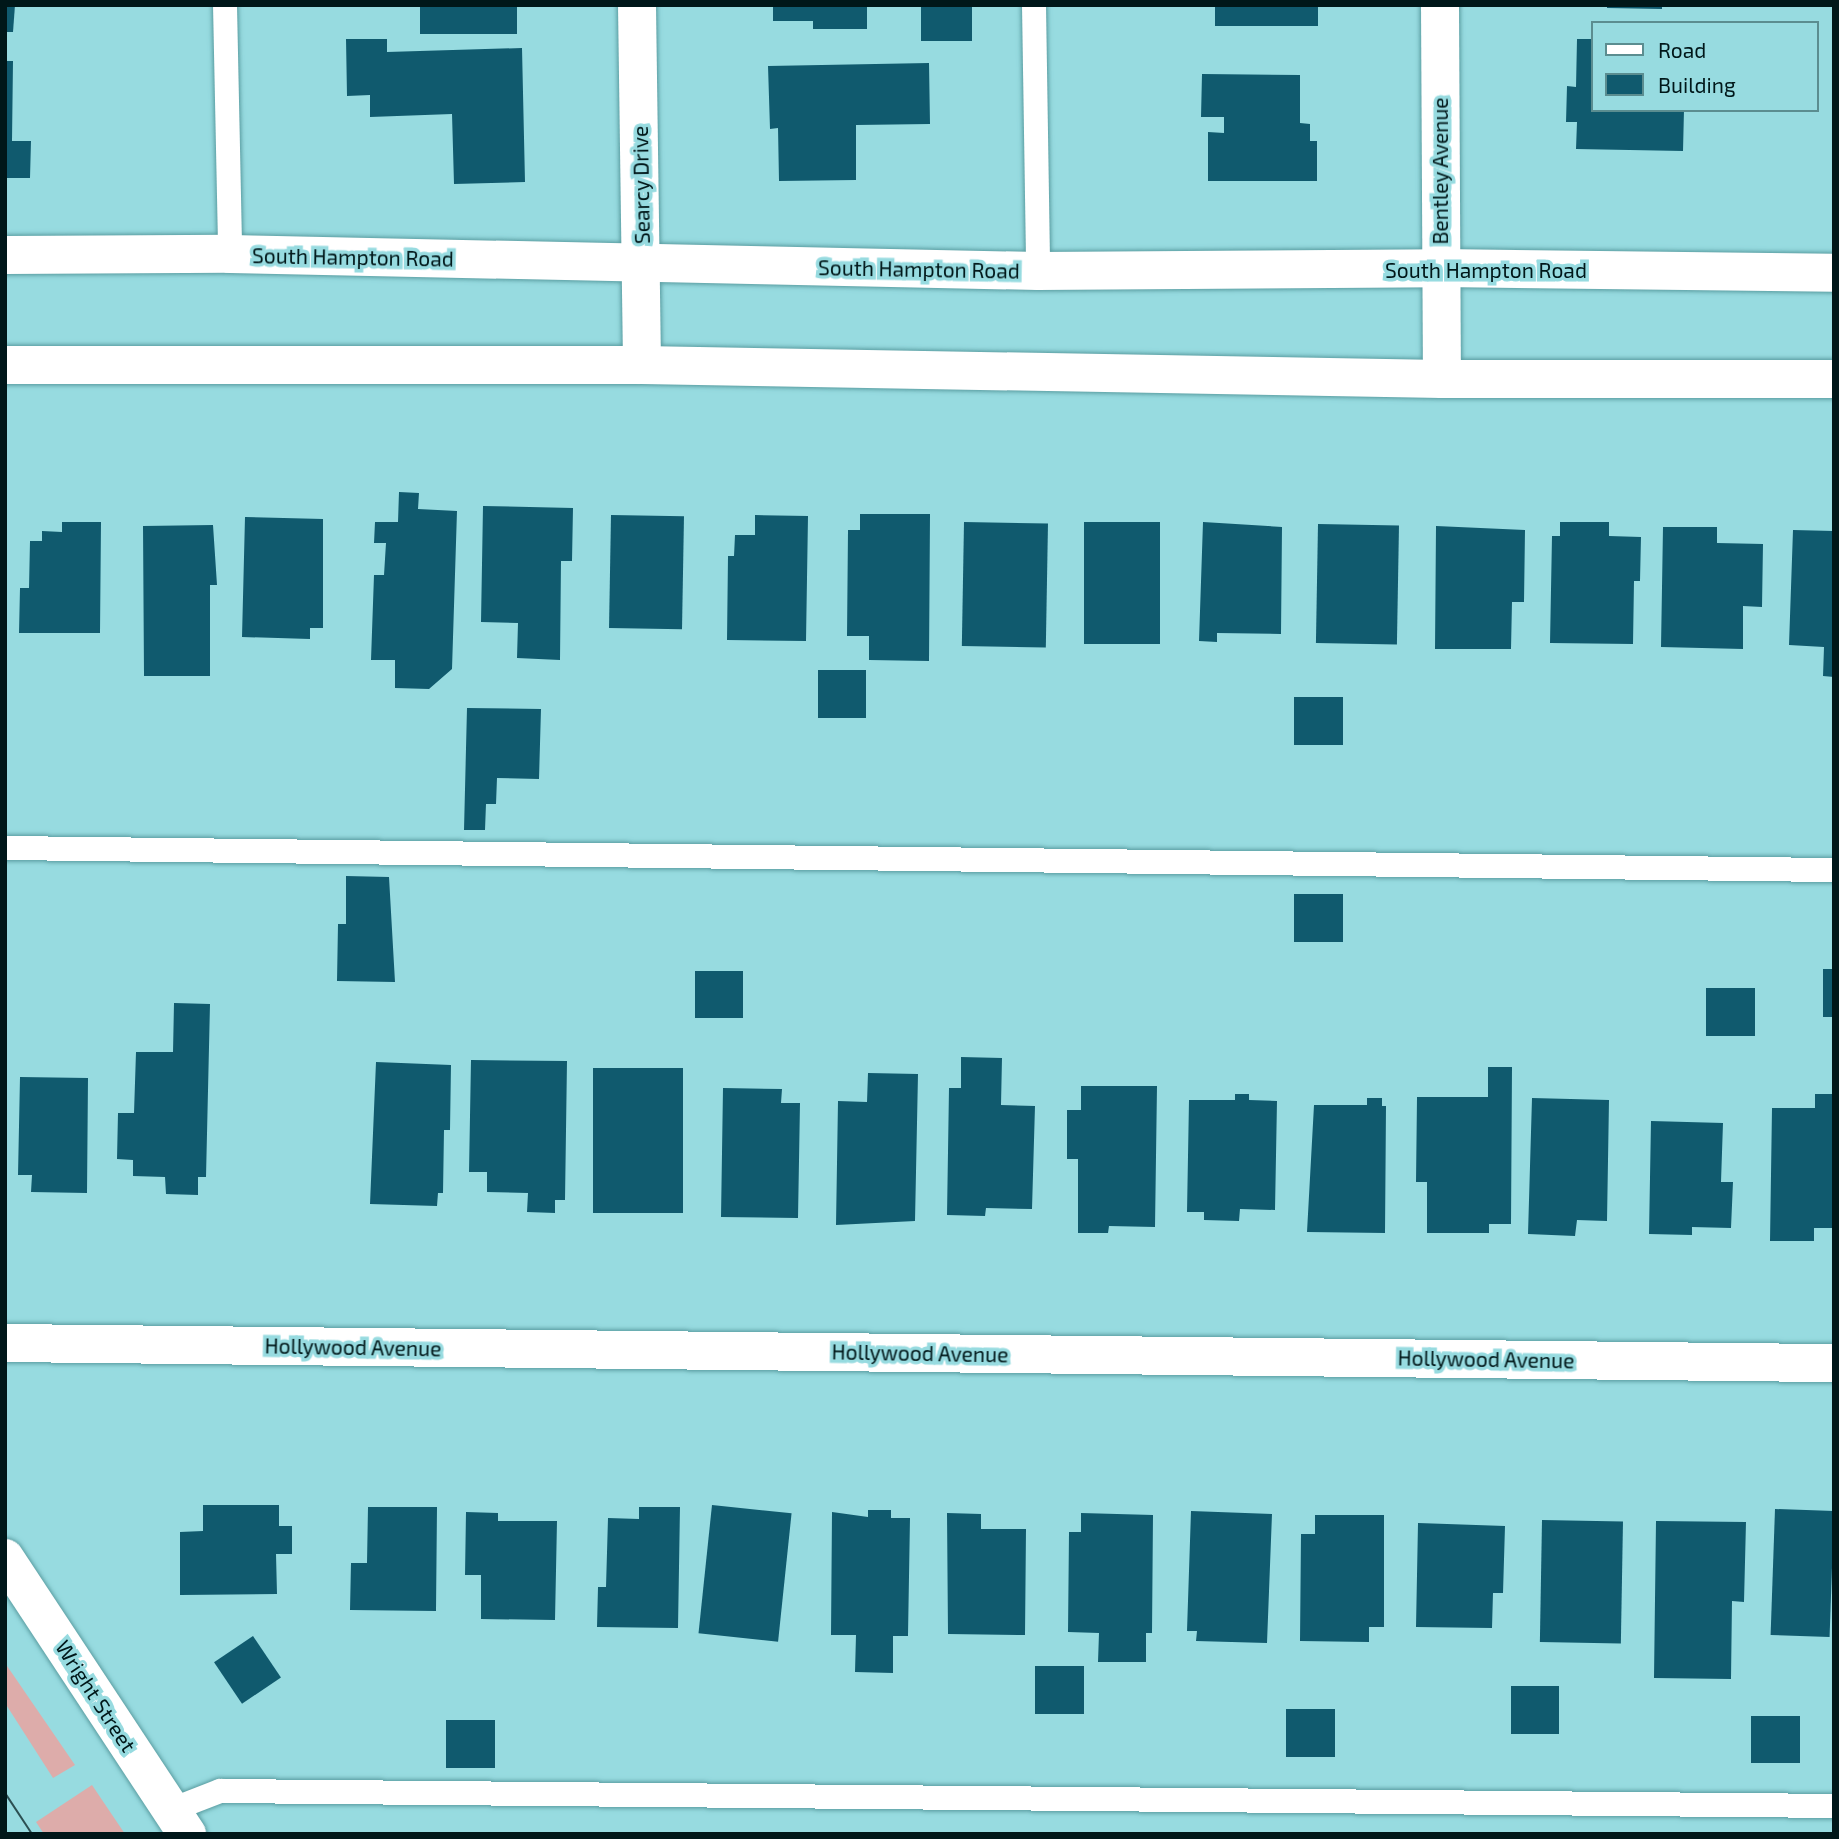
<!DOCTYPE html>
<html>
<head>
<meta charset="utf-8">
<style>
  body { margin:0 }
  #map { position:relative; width:1839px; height:1839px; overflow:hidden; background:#97dbe0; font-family:"Exo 2",sans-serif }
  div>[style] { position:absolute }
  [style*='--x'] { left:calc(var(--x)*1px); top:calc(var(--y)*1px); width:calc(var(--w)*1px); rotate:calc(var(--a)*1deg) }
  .green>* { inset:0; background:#ddacaa }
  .building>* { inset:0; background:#105a6e; transform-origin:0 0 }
  .roads { filter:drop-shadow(0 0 2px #5a9da1) drop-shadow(0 0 2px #5a9da1) }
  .service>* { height:24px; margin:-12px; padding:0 12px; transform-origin:12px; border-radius:12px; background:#fff }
  .minor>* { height:38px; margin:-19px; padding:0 19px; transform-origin:19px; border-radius:19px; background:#fff }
  .tertiary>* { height:38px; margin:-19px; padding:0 19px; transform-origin:19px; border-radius:19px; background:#fff }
  .secondary>* { height:38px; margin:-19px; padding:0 19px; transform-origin:19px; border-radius:19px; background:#fff }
  .tram>* { height:2px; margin:-1px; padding:0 1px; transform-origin:1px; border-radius:1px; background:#2b4f52 }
  span { translate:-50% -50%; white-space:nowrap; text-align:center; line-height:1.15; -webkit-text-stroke:7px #97dbe0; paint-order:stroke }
  .street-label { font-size:21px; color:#001719 }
  .frame { position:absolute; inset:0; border:7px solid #001719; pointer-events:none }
  .legend { position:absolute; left:1591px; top:21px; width:228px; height:91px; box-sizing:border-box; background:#97dbe0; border:2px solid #5b8d90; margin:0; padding:9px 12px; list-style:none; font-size:21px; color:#001719 }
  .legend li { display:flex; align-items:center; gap:14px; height:35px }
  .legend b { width:35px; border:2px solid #5b8d90 }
</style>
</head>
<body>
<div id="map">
  <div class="green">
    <i style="clip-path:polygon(5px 1663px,75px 1765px,53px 1778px,5px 1703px)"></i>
    <i style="clip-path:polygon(92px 1785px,125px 1834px,44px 1834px,36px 1822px)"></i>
  </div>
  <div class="building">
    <i style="clip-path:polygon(5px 5px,15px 5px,13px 32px,5px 32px)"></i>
    <i style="left:420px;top:5px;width:97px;height:29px"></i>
    <i style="clip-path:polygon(773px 5px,867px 5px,867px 29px,813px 29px,813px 21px,773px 21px)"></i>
    <i style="left:921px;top:5px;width:51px;height:36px"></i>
    <i style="left:1215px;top:5px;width:103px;height:21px"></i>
    <i style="clip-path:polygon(1607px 5px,1662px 5px,1662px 9px,1607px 8px)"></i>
    <i style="clip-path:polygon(346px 39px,387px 39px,387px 52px,522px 48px,525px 182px,454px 184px,452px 114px,370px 117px,370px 95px,347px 96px)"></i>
    <i style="clip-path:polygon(1577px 39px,1592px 39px,1592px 110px,1684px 110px,1683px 151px,1576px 149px,1577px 122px,1566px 122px,1567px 86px,1576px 87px)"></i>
    <i style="clip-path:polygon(5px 61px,13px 61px,12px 141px,31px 141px,30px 178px,5px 178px)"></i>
    <i style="clip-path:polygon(929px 63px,930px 124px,856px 125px,856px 180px,779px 181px,778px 128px,770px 129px,768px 66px)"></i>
    <i style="clip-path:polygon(1202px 74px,1300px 75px,1300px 123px,1310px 124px,1310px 141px,1317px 141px,1317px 181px,1208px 181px,1208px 132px,1224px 133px,1224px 117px,1201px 117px)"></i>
    <i style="clip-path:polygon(399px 492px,419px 493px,418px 509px,457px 511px,452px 669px,429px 689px,395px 688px,395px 660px,371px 660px,374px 575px,384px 575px,386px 543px,374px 543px,375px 522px,398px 522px)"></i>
    <i style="clip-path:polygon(483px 506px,573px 508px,572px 561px,561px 561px,560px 660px,517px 658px,518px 623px,481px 622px)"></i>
    <i style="clip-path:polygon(860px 514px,930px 514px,929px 661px,869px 660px,869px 636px,847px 636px,848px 530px,860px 530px)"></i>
    <i style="left:611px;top:515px;width:73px;height:113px;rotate:1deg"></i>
    <i style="clip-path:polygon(755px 515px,808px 516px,806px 641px,727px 640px,728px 556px,734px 556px,735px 535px,755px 535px)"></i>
    <i style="clip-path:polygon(245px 517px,323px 519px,323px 628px,310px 628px,310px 639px,242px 637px)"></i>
    <i style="clip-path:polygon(62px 522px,101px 522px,100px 633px,19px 633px,20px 588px,29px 588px,30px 541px,42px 541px,42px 531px,62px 532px)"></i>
    <i style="left:964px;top:522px;width:84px;height:124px;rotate:1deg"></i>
    <i style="left:1084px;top:522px;width:76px;height:122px"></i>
    <i style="clip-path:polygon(1203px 522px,1282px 527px,1281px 634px,1217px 633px,1217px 642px,1199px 641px)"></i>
    <i style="clip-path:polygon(1560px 522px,1609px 522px,1609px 536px,1641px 537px,1640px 581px,1634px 581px,1633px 644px,1550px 643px,1552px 536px,1560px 536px)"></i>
    <i style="left:1318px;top:524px;width:81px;height:119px;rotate:1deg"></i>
    <i style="clip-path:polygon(213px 525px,217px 585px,210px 585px,210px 676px,144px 676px,143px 526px)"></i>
    <i style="clip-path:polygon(1436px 526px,1525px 530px,1524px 602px,1512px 602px,1511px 649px,1435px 649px)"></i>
    <i style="clip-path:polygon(1663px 527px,1717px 527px,1717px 543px,1763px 544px,1762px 607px,1743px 606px,1743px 649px,1661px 647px)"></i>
    <i style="clip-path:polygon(1793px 530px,1834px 531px,1834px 677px,1823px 676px,1824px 647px,1789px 645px)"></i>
    <i style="left:818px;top:670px;width:48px;height:48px"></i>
    <i style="left:1294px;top:697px;width:49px;height:48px"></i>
    <i style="clip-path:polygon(467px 708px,541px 709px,539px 779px,497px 778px,496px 804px,486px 804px,485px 830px,464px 830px)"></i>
    <i style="clip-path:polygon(346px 876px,389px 877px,395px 982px,337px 981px,338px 924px,346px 924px)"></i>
    <i style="left:1294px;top:894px;width:49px;height:48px"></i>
    <i style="left:1823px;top:969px;width:11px;height:48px"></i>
    <i style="left:695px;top:971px;width:48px;height:47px"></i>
    <i style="left:1706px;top:988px;width:49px;height:48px"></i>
    <i style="clip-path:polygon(174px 1003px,210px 1004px,206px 1177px,198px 1177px,198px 1195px,166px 1194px,165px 1177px,133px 1176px,133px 1160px,117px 1159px,118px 1113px,134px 1113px,136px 1052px,173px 1052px)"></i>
    <i style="clip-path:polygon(961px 1057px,1002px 1058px,1001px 1105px,1035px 1106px,1032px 1209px,986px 1208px,985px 1216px,947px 1215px,949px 1088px,961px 1088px)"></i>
    <i style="clip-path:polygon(471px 1060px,567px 1061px,565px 1200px,555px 1200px,555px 1213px,527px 1212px,528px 1193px,487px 1192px,487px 1172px,469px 1172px)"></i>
    <i style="clip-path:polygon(376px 1062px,451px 1065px,450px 1130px,444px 1130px,443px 1193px,438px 1193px,437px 1206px,370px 1204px)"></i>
    <i style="clip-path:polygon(1488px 1067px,1512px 1067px,1511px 1224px,1489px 1224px,1489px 1233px,1427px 1233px,1427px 1182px,1416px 1182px,1417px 1097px,1488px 1097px)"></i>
    <i style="left:593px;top:1068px;width:90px;height:145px"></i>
    <i style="clip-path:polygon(868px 1073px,918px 1074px,915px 1221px,836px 1225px,838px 1101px,867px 1102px)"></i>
    <i style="clip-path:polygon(20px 1077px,88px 1078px,87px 1193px,31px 1192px,32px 1175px,18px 1175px)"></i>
    <i style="clip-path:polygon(1081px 1086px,1157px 1086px,1155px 1227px,1109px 1226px,1108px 1233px,1078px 1233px,1078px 1159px,1067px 1159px,1067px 1110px,1081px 1110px)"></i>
    <i style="clip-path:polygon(723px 1088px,782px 1089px,781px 1103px,800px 1103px,798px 1218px,721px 1217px)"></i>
    <i style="clip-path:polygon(1235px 1094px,1249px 1094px,1249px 1100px,1277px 1101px,1275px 1210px,1240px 1209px,1239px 1221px,1204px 1220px,1204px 1212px,1187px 1212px,1189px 1100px,1235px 1100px)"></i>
    <i style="clip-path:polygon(1815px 1094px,1834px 1094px,1834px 1228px,1814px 1228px,1814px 1241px,1770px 1241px,1772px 1108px,1815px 1108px)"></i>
    <i style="clip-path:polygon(1367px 1098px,1382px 1098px,1382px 1106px,1386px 1106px,1385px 1233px,1307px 1232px,1314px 1105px,1367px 1105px)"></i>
    <i style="clip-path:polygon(1532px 1098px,1609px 1100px,1607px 1221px,1577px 1220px,1575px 1236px,1528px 1234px)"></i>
    <i style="clip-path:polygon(1651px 1121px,1723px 1123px,1721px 1182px,1733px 1182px,1731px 1228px,1692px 1227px,1692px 1235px,1649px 1234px)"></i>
    <i style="clip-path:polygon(203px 1505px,279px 1505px,279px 1526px,292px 1526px,292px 1554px,276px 1554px,277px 1594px,180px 1595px,180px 1532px,203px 1531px)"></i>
    <i style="left:712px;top:1505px;width:80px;height:129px;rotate:6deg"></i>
    <i style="clip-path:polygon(368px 1507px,437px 1507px,436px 1611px,350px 1610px,351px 1563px,367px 1563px)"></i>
    <i style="clip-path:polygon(639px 1507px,680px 1507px,678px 1628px,597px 1627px,598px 1587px,606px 1587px,608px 1518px,639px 1519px)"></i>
    <i style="left:1775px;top:1509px;width:59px;height:126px;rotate:2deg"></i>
    <i style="clip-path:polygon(868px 1510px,891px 1510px,891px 1518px,910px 1518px,908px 1636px,893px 1636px,893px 1673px,855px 1672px,856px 1635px,831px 1635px,832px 1512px,868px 1517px)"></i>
    <i style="clip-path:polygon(1191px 1511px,1272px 1514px,1267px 1643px,1196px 1641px,1197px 1631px,1187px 1631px)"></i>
    <i style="clip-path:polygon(466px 1512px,498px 1513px,498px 1521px,557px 1521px,555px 1620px,481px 1619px,481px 1575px,465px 1575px)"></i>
    <i style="clip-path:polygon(947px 1513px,981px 1514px,981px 1529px,1026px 1529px,1025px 1635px,948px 1634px)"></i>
    <i style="clip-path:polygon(1081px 1513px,1153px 1515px,1152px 1633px,1146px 1633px,1146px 1662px,1098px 1662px,1099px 1633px,1068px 1632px,1069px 1532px,1081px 1532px)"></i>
    <i style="clip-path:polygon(1315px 1515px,1384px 1515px,1384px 1627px,1369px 1627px,1369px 1642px,1300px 1641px,1301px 1534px,1315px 1534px)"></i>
    <i style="left:1542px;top:1520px;width:81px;height:122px;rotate:1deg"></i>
    <i style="clip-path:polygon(1656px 1521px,1746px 1522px,1744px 1602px,1732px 1601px,1731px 1679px,1654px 1678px)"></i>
    <i style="clip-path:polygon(1418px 1523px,1505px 1526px,1503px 1593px,1493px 1593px,1492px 1628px,1416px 1627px)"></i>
    <i style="left:253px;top:1636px;width:50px;height:47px;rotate:56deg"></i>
    <i style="left:1035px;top:1666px;width:49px;height:48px"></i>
    <i style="left:1511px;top:1686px;width:48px;height:48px"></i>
    <i style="left:1286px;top:1709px;width:49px;height:48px"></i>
    <i style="left:1751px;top:1716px;width:49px;height:47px"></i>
    <i style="left:446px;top:1720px;width:49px;height:48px"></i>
  </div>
  <div class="roads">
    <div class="service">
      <i style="--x:225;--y:5;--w:249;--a:88.8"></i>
      <i style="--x:1034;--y:5;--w:266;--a:89.1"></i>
      <i style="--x:5;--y:848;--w:1829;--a:0.69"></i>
      <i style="--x:171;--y:1810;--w:53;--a:-21.2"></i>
      <i style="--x:220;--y:1791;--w:1614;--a:0.53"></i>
    </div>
    <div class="minor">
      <i style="--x:637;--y:5;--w:360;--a:89.2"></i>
      <i style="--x:1440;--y:5;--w:374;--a:89.7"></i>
      <i style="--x:5;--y:1343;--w:1829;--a:0.63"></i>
    </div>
    <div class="tertiary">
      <i style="--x:5;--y:1558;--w:331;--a:56.6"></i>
    </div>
    <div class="secondary">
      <i style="--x:5;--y:255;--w:225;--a:-0.3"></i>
      <i style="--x:230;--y:254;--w:808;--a:1.21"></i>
      <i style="--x:1038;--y:271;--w:403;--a:-0.4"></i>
      <i style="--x:1441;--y:268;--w:393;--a:0.7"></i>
      <i style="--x:5;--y:365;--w:637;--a:0"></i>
      <i style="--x:642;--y:365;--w:800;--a:1"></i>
      <i style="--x:1442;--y:379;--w:392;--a:0"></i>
    </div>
  </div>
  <div class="tram">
    <i style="--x:5;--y:1793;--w:49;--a:56.6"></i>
  </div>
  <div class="street-label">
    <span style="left:1440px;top:171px;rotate:-90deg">Bentley Avenue</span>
    <span style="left:641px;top:185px;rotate:-91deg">Searcy Drive</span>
    <span style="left:353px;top:257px;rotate:1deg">South Hampton Road</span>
    <span style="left:919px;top:269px;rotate:1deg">South Hampton Road</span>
    <span style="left:1486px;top:270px">South Hampton Road</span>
    <span style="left:353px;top:1347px;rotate:1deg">Hollywood Avenue</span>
    <span style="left:920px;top:1353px;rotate:1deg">Hollywood Avenue</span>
    <span style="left:1486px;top:1359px;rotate:1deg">Hollywood Avenue</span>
    <span style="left:96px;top:1696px;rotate:57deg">Wright Street</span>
  </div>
  <div class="frame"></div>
  <ul class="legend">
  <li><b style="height:9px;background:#fff"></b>Road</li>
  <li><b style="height:19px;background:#105a6e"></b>Building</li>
  </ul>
</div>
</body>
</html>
